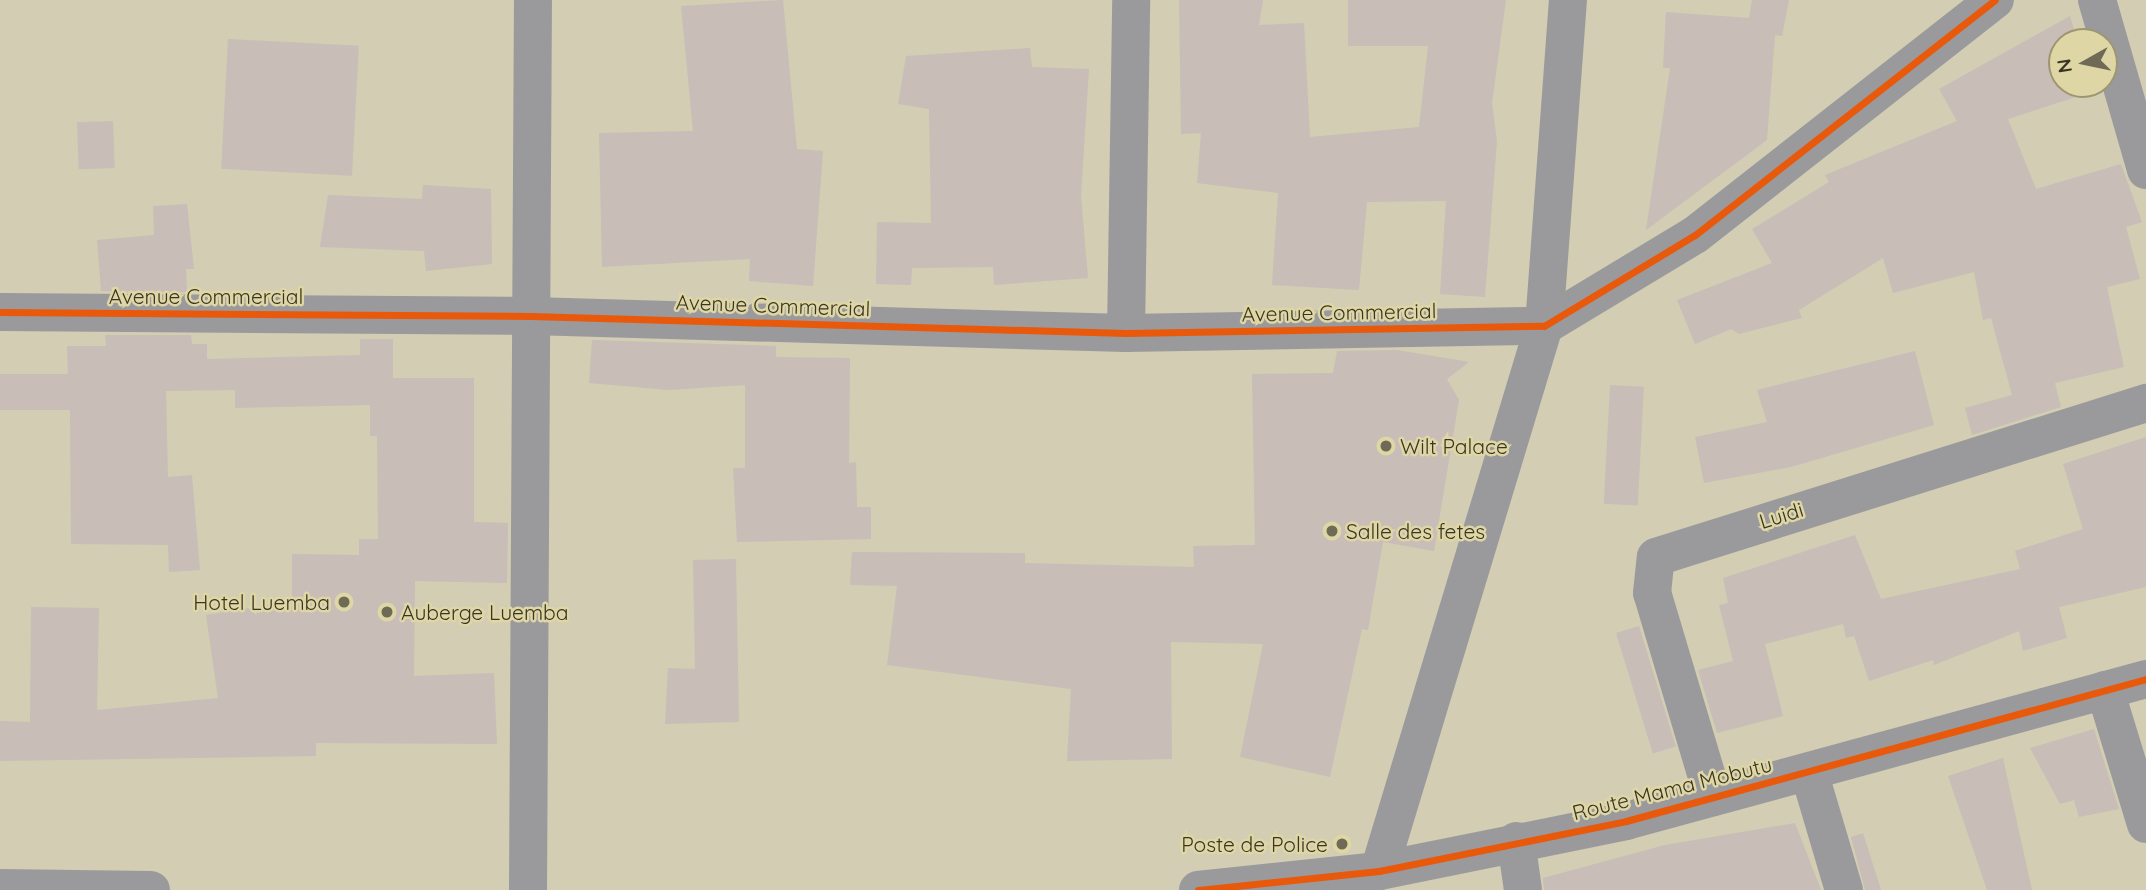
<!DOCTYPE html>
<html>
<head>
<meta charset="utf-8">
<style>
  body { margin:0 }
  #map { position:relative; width:2146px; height:890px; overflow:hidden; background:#d2cdb3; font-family:Quicksand,sans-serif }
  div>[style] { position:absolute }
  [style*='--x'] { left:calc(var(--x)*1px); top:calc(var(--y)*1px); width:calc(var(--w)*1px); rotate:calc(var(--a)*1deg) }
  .building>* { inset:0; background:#c8bdb7; transform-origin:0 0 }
  .minor>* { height:38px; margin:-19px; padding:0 19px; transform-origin:19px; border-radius:19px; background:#9a9a9c }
  .tertiary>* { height:38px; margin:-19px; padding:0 19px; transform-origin:19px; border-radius:19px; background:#9a9a9c }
  .cycleway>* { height:7px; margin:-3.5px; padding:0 3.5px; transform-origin:3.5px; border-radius:3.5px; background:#e8590c }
  .dots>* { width:19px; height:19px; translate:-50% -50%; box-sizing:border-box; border:4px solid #dfd6a6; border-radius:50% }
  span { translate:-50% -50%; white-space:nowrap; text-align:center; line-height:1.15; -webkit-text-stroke:5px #dfd6a6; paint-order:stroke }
  .street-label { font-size:21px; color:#393522 }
  .poi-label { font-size:21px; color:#393522 }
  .left { translate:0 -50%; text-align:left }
  .right { translate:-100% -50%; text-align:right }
  .north { position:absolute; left:2048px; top:28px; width:70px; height:70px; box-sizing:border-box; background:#dfd6a6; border:2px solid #9d9671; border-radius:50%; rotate:261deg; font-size:19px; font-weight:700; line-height:28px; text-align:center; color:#393522 }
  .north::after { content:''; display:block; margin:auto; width:24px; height:32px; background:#6f6a55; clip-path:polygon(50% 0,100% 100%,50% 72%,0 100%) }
</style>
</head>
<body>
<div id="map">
  <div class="building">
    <i style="clip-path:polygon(783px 0,797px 149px,823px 151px,813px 286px,749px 281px,750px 259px,602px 267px,599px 133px,693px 131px,681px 6px)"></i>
    <i style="clip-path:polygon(1179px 0,1263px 0,1259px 25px,1304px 23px,1310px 137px,1419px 127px,1428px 46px,1348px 46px,1348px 0,1506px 0,1492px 103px,1497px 141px,1485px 297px,1440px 294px,1446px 201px,1367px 202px,1359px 290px,1272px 285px,1278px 193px,1197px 183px,1201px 133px,1181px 134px)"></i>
    <i style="clip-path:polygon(1752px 0,1789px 0,1782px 36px,1775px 35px,1767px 140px,1646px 230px,1670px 68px,1663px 68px,1666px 12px,1749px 18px)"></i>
    <i style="clip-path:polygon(2070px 16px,2078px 42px,2062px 42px,2062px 84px,2092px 84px,2094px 91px,2008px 119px,2036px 189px,2121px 164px,2142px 222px,2126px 227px,2140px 279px,2107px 287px,2124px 367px,2055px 383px,2061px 407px,1972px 435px,1965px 408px,2012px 395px,1991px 318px,1983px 320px,1974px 272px,1893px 293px,1883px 258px,1799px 310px,1802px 318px,1739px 334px,1731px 329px,1695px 344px,1677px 300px,1772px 263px,1752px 229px,1829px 182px,1825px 175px,1957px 121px,1939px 89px)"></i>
    <i style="left:228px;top:39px;width:131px;height:130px;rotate:3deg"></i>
    <i style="clip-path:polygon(1030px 48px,1032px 67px,1089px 69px,1081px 196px,1088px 278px,994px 285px,993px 267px,912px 268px,911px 285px,876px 284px,877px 222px,931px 223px,929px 109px,898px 104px,906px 56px)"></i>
    <i style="left:113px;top:121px;width:47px;height:36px;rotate:88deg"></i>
    <i style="clip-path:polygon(423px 185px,491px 189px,492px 264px,426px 271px,424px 251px,320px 247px,328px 195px,422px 199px)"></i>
    <i style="clip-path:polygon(187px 204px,194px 269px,186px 269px,187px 292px,101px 291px,97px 240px,154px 235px,153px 206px)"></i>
    <i style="clip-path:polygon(105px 335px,191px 335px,192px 344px,207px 344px,207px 359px,360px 355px,360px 339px,393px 339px,393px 378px,474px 378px,474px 522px,508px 523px,507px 583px,415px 581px,414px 676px,494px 673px,497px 744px,316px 743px,316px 756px,0 761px,0 721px,30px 722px,31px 607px,99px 608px,97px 710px,218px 698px,206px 615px,292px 601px,292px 554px,359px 555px,359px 539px,378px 539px,377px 436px,370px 436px,370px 405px,235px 408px,235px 390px,166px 391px,168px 477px,192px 475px,200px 570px,169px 572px,168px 545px,71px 544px,70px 410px,0 410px,0 374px,68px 374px,67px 346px,106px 346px)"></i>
    <i style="clip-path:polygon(592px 340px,776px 346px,776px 357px,850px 358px,849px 463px,856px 462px,857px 507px,871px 507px,871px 539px,737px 542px,733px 468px,745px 468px,745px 385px,669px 390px,589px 383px)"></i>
    <i style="clip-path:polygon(1397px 350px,1469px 362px,1447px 379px,1459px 400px,1434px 551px,1383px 542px,1368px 630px,1362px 629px,1330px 777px,1240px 757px,1263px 644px,1171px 642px,1172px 759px,1067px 761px,1071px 689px,887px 665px,897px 586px,850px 585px,852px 552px,1025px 553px,1025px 563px,1194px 567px,1193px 546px,1255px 545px,1252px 374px,1333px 373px,1337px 351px)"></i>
    <i style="clip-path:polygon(1915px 351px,1934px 425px,1791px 467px,1704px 483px,1695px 437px,1767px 422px,1757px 390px)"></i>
    <i style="left:1610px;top:385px;width:34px;height:119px;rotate:3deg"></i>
    <i style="clip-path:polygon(2146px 437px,2146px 587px,2059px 607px,2067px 638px,2023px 651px,2019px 631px,1934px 665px,1933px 660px,1869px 681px,1854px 636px,1846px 638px,1843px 624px,1765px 644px,1783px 716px,1717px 733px,1698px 670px,1733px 661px,1719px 605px,1728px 603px,1723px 578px,1855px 535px,1881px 599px,2020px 569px,2015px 551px,2083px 529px,2063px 464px)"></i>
    <i style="clip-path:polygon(736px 559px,739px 722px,665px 724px,668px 668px,695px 669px,693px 560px)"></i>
    <i style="left:1639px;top:626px;width:126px;height:24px;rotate:73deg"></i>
    <i style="clip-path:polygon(2094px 729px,2119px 809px,2079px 817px,2074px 800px,2060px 804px,2030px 748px)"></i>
    <i style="clip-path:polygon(2003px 758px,2013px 804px,2032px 890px,1987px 890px,1948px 776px)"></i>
    <i style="clip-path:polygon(1795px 823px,1821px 890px,1544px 890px,1543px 878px,1665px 845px)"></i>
    <i style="clip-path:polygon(1863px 833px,1881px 890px,1865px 890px,1851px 837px)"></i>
  </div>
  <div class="minor">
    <i style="--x:2097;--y:0;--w:177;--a:73.9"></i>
    <i style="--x:0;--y:312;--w:531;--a:0.43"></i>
    <i style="--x:531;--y:316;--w:595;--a:1.64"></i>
    <i style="--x:1126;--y:333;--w:418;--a:-1"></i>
    <i style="--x:1544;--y:326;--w:176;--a:-31.1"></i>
    <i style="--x:1695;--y:235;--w:381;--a:-38.1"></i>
    <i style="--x:1126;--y:333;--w:333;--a:-89.1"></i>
    <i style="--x:2105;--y:690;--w:140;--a:73"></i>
    <i style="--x:1809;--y:772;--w:123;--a:73.5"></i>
    <i style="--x:1713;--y:797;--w:213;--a:-106.6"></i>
    <i style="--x:1652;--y:593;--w:36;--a:-84"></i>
    <i style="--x:1656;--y:557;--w:514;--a:-17.45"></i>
    <i style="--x:1516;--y:841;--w:49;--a:81.9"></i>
    <i style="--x:1379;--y:871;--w:569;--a:-73.16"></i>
    <i style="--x:1544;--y:326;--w:327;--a:-85.8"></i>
    <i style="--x:528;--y:890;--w:890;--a:-89.68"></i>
  </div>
  <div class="tertiary">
    <i style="--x:0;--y:888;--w:151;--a:0.8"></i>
    <i style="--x:1198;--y:890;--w:182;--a:-6"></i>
    <i style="--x:1379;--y:871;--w:252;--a:-11.4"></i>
    <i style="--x:1626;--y:821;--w:539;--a:-15.27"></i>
  </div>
  <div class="cycleway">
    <i style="--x:0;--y:312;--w:531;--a:0.43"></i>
    <i style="--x:531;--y:316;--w:595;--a:1.64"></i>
    <i style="--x:1126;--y:333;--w:418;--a:-1"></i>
    <i style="--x:1544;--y:326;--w:176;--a:-31.1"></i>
    <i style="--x:1695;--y:235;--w:381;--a:-38.1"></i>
    <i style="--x:1198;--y:890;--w:182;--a:-6"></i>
    <i style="--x:1379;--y:871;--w:252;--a:-11.4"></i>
    <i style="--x:1626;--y:821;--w:539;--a:-15.27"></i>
  </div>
  <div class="dots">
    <i style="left:1386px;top:446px;background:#6f6a55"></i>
    <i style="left:1332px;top:531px;background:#6f6a55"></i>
    <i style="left:344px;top:602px;background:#6f6a55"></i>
    <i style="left:387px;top:612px;background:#6f6a55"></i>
    <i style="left:1342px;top:844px;background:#6f6a55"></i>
  </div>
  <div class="street-label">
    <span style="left:206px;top:296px">Avenue Commercial</span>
    <span style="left:773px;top:305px;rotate:2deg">Avenue Commercial</span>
    <span style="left:1339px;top:312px;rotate:-1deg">Avenue Commercial</span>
    <span style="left:1781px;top:515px;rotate:-17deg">Luidi</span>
    <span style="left:1672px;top:788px;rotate:-14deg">Route Mama Mobutu</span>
  </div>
  <div class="poi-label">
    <span class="left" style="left:1400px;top:446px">Wilt Palace</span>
    <span class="left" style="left:1346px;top:531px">Salle des fetes</span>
    <span class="right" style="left:330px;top:602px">Hotel Luemba</span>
    <span class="left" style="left:401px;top:612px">Auberge Luemba</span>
    <span class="right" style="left:1328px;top:844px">Poste de Police</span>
  </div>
  <div class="north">N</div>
</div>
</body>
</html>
